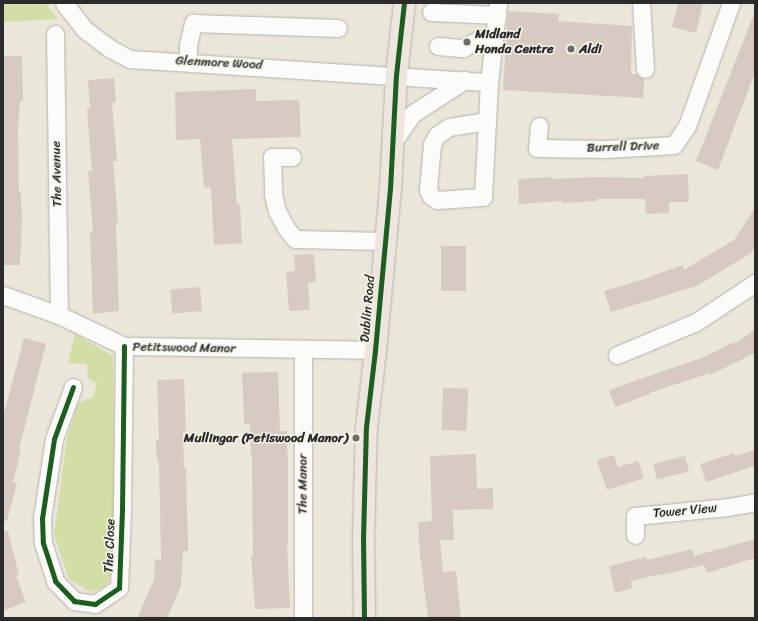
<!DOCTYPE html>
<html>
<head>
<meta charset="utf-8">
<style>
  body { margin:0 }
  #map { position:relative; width:758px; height:621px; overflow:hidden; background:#ebe6da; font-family:Sriracha,sans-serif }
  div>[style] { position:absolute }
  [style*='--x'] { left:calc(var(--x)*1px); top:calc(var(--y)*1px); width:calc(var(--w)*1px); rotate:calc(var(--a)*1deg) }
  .green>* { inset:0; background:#d2dea6 }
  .building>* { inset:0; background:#d7cac3; transform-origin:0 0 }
  .roads { filter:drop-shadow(0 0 1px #b5b2ab) drop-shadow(0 0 1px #b5b2ab) }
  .minor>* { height:17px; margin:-8.5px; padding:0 8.5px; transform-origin:8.5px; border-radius:8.5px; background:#fcfbf9 }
  .major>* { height:21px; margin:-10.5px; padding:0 10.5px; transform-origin:10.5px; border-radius:10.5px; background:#eee6de }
  .cycleway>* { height:5px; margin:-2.5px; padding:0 2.5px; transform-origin:2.5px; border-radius:2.5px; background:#1b5e20 }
  .dots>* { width:11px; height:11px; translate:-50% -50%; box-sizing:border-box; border:2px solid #f7f3e8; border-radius:50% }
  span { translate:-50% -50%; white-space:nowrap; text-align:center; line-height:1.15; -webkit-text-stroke:3px #f7f3e8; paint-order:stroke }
  .poi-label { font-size:13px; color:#2b2b2b; font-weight:700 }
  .left { translate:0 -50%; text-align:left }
  .right { translate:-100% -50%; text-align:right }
  .street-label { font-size:13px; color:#2b2b2b }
  .frame { position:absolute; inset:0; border:4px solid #2b2b2b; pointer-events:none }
</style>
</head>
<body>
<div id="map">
  <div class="green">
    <i style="clip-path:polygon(3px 3px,45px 3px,58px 19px,3px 22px)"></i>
    <i style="clip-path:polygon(75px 334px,113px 356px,115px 566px,106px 586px,91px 592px,69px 579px,54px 535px,67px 438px,78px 403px,93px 397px,97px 383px,88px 379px,87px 364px,68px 363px)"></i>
  </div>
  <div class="building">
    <i style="clip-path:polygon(678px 3px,703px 3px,696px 33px,672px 27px)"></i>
    <i style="clip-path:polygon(508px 11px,559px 14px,558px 21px,632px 26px,631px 74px,637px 74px,644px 79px,643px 98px,503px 90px)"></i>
    <i style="clip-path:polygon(754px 14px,755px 72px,718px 170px,696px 161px)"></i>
    <i style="clip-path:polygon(3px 56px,22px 56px,23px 101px,20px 101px,18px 128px,19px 192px,21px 192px,22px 218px,20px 265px,3px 265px)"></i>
    <i style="clip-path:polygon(114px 78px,116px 102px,112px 103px,117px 161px,113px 161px,118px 223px,116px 223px,119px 311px,93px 314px,90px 232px,93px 232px,88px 171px,92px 171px,87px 109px,90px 108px,88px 80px)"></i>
    <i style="clip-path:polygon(256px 89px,256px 101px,299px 100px,301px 137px,232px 139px,237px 205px,240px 204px,242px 243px,214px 245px,211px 187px,204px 188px,200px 139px,176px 140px,175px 92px)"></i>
    <i style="clip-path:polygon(688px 174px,689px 202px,669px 202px,669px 213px,646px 214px,645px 199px,597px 199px,597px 201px,562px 203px,562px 201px,519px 204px,518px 179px,551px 177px,551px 179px,596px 177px,645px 178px,644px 176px)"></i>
    <i style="clip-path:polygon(755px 208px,755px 247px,751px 253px,697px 286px,611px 312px,604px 291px,651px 277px,651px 276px,683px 265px,684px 270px,734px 240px)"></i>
    <i style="left:441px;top:246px;width:25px;height:45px"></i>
    <i style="clip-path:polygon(314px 254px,316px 282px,308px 283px,310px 310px,289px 311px,286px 272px,295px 271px,294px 255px)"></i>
    <i style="left:200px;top:287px;width:24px;height:30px;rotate:85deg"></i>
    <i style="clip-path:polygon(755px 329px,755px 353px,710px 375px,710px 373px,649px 393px,650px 394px,615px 407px,609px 390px,704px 357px,734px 342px,735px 344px)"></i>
    <i style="clip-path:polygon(24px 338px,46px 344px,19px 449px,21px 450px,13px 482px,17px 483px,7px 521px,3px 521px,3px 417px)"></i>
    <i style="clip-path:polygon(278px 372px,280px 431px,286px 431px,288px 459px,288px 544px,287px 544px,290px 608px,255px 609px,251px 555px,253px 555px,252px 455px,251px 455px,250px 424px,244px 424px,242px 373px)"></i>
    <i style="clip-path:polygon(184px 379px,186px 431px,183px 431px,184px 468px,186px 468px,188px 551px,183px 551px,181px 586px,167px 618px,137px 618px,154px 580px,155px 559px,161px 560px,159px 462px,157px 462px,156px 440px,159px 440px,157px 380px)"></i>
    <i style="left:443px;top:388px;width:25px;height:42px;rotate:2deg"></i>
    <i style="clip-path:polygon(755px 450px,755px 466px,706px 482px,700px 464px,734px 453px,735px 456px)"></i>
    <i style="clip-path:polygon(476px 454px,477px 489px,493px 488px,493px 509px,453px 510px,454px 540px,440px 540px,443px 572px,456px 571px,461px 618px,428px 618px,420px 555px,418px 522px,432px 521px,430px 456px)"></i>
    <i style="clip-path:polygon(614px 455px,618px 467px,638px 461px,644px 478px,607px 490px,597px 460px)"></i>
    <i style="left:685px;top:456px;width:16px;height:33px;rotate:76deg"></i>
    <i style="clip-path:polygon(3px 531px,8px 531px,19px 575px,16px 576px,26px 602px,3px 611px)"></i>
    <i style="clip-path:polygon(755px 539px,755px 558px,707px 573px,704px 565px,661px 575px,660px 574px,631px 581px,632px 588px,615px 593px,609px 566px,646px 557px,647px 560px,692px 549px,694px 556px)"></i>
  </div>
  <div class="roads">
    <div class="minor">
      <i style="--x:64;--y:3;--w:33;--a:52"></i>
      <i style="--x:84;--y:29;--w:31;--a:37"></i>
      <i style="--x:109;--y:48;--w:24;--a:28"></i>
      <i style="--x:130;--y:59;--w:360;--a:3.7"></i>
      <i style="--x:489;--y:82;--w:80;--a:-83.5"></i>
      <i style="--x:641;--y:3;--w:66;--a:86.5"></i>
      <i style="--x:431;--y:12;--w:66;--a:2.6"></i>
      <i style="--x:55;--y:34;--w:281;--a:89.2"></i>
      <i style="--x:438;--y:46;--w:25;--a:5"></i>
      <i style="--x:463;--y:48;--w:19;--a:-28"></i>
      <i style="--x:480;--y:39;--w:14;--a:8"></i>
      <i style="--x:188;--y:62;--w:17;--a:-90"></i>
      <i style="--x:188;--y:45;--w:23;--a:-77"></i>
      <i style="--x:193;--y:23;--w:145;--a:2"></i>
      <i style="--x:487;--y:121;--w:38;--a:171"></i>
      <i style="--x:449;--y:127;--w:14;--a:146"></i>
      <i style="--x:437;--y:135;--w:10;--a:119"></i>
      <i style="--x:432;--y:144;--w:46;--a:95"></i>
      <i style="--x:428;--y:190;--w:7;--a:63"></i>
      <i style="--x:431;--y:196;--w:7;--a:34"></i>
      <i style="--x:437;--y:200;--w:46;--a:-3.7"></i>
      <i style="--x:483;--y:197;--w:76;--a:-87"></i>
      <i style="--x:487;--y:121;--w:39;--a:-87"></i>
      <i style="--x:539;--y:126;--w:22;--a:95"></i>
      <i style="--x:537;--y:148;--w:69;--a:0.8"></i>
      <i style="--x:606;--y:149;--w:68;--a:-3.4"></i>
      <i style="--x:674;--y:145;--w:23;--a:-56"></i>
      <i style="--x:687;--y:126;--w:131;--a:-70.3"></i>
      <i style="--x:392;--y:143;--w:35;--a:-55"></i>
      <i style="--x:412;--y:114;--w:63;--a:-32.7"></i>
      <i style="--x:292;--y:157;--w:20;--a:180"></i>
      <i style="--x:272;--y:157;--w:37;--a:88"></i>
      <i style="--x:273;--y:194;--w:17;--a:77"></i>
      <i style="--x:277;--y:211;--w:19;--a:62"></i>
      <i style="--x:286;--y:228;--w:14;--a:51"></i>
      <i style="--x:295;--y:239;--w:90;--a:1.3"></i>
      <i style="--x:3;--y:295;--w:59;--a:19.7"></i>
      <i style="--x:59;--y:315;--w:72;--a:25.5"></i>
      <i style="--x:124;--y:346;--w:251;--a:0.9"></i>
      <i style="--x:617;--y:355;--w:86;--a:-22.7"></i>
      <i style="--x:696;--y:322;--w:71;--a:-33.5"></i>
      <i style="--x:73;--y:387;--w:55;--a:110.1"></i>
      <i style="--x:54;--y:439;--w:80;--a:98.6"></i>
      <i style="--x:42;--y:518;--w:25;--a:88"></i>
      <i style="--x:43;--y:543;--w:40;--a:72"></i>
      <i style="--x:55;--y:581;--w:28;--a:46"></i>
      <i style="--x:74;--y:601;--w:21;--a:8"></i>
      <i style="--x:95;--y:604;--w:29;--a:-34"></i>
      <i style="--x:119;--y:588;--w:78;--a:-87.8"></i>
      <i style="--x:122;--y:510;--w:164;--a:-89.3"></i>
      <i style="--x:635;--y:535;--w:19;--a:-90"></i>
      <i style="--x:635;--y:516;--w:93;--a:-5.5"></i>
      <i style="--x:728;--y:507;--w:27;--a:-10"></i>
      <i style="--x:303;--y:618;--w:268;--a:-90"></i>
    </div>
    <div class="major">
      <i style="--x:364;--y:618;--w:79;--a:-90.7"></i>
      <i style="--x:363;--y:539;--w:112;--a:-88.5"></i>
      <i style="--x:366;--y:427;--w:78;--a:-83.3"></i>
      <i style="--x:375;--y:350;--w:162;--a:-84.7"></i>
      <i style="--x:390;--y:189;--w:114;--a:-87"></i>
      <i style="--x:396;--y:75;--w:72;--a:-83.7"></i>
    </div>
  </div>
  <div class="cycleway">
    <i style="--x:73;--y:387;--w:55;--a:110.1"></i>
    <i style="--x:54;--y:439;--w:80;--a:98.6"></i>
    <i style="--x:42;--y:518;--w:25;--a:88"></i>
    <i style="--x:43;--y:543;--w:40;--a:72"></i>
    <i style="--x:55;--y:581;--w:28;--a:46"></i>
    <i style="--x:74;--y:601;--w:21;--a:8"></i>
    <i style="--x:95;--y:604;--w:29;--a:-34"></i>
    <i style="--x:119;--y:588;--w:78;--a:-87.8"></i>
    <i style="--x:122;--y:510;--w:164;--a:-89.3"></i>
    <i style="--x:364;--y:618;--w:79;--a:-90.7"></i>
    <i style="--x:363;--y:539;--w:112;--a:-88.5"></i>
    <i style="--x:366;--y:427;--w:78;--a:-83.3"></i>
    <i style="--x:375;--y:350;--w:162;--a:-84.7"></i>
    <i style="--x:390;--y:189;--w:114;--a:-87"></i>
    <i style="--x:396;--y:75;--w:72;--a:-83.7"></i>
  </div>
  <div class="dots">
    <i style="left:467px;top:42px;background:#6e6c68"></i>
    <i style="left:571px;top:49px;background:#6e6c68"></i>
    <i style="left:356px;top:438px;background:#6e6c68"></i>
  </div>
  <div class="poi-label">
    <span class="left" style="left:475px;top:42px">Midland<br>Honda Centre</span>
    <span class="left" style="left:579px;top:49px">Aldi</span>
    <span class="right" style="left:348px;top:438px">Mullingar (Petiswood Manor)</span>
  </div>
  <div class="street-label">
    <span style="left:219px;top:63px;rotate:3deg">Glenmore Wood</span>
    <span style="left:623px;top:147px;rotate:-2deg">Burrell Drive</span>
    <span style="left:57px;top:174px;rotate:-91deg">The Avenue</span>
    <span style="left:368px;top:309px;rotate:-85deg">Dublin Road</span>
    <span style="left:184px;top:348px;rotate:1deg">Petitswood Manor</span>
    <span style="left:303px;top:484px;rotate:-90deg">The Manor</span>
    <span style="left:685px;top:511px;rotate:-5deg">Tower View</span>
    <span style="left:110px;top:546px;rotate:-88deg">The Close</span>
  </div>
  <div class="frame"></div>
</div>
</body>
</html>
